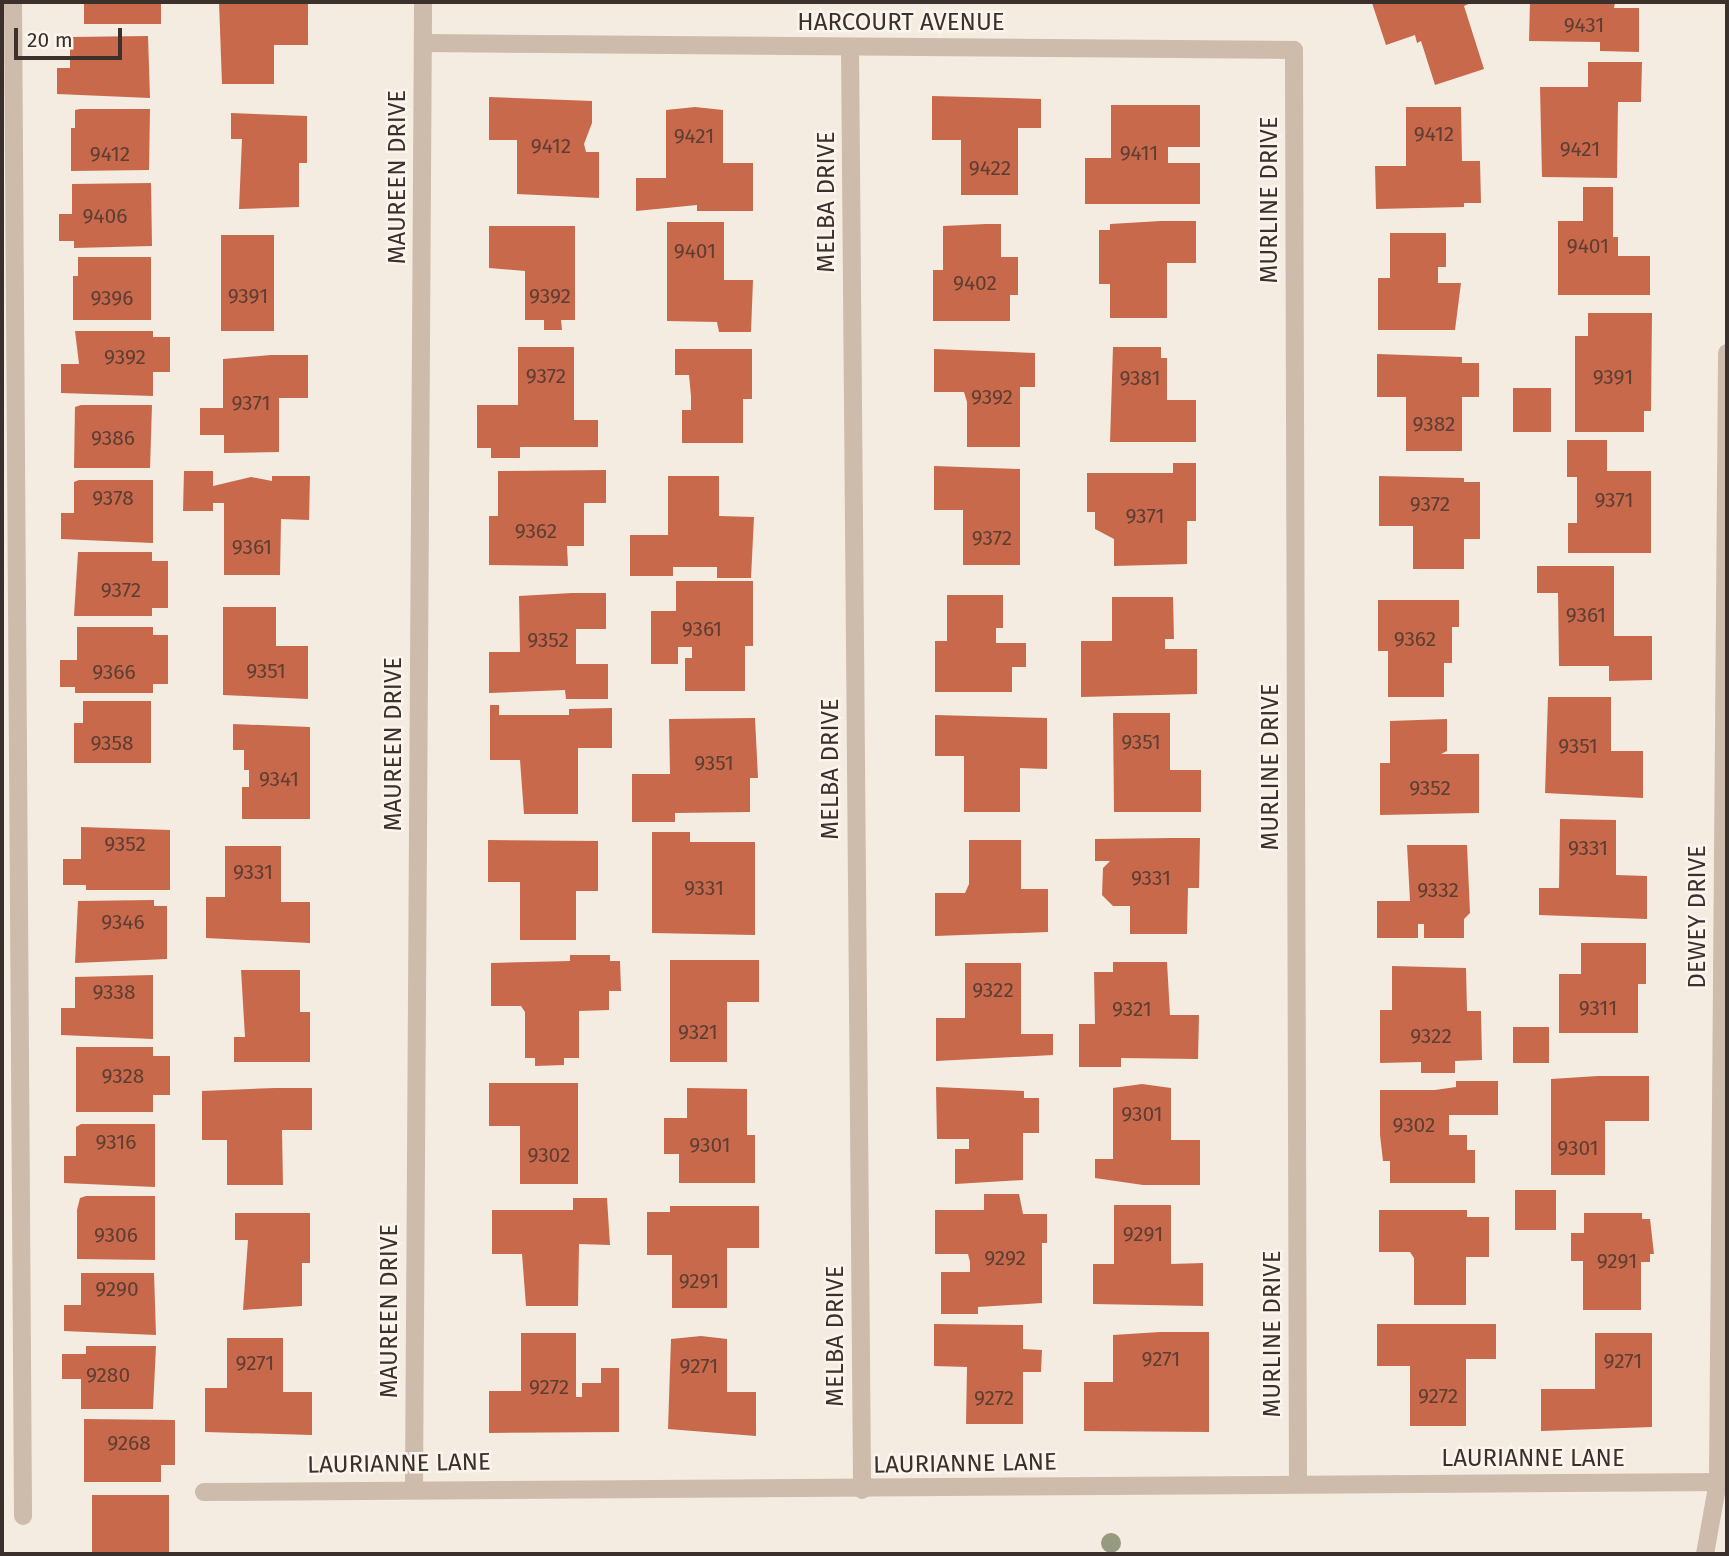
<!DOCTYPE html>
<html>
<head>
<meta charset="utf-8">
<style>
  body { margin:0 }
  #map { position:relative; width:1729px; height:1556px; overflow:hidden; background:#f4ebe1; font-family:"Fira Sans",sans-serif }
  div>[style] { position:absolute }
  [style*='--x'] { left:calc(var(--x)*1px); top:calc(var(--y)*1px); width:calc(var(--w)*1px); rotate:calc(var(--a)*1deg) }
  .building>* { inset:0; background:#c8694b; transform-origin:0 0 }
  .minor>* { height:18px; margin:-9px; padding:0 9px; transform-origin:9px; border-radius:9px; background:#cdbbac }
  .trees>* { width:20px; height:20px; margin:-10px; border-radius:50%; background:#969b7f }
  span { translate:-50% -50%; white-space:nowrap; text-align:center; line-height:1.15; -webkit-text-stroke:5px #fbf5ee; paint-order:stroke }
  .number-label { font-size:21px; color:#5e3e33 }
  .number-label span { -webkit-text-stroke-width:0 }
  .street-label { font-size:24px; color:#3b302b }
  .frame { position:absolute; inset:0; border:4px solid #3b302b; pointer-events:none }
  .scale { position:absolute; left:14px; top:28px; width:108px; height:32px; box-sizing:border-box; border:4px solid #3b302b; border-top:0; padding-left:9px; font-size:21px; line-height:24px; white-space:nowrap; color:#3b302b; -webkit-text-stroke:5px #fbf5ee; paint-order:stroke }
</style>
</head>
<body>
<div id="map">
  <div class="building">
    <i style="left:84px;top:2px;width:77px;height:22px"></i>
    <i style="clip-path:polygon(219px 2px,308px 2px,308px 45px,274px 45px,274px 84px,222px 84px)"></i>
    <i style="clip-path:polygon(1473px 2px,1464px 6px,1484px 69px,1435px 85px,1421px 41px,1417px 43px,1415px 35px,1386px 45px,1372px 3px)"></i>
    <i style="clip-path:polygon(1530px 2px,1615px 2px,1614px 8px,1639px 8px,1639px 52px,1600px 51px,1600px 42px,1529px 41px)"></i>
    <i style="clip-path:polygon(148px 36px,150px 98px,57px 94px,57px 68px,70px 68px,70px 37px)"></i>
    <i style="clip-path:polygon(1588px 62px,1642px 62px,1641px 102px,1618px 102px,1617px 178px,1542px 177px,1540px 87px,1588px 87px)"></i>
    <i style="clip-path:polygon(932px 96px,1041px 99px,1041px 128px,1018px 128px,1018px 195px,961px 195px,961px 140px,932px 140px)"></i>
    <i style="clip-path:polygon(489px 97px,592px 101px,592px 123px,584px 144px,586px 152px,599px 152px,599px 198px,517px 194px,517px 140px,489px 140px)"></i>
    <i style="clip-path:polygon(1111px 105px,1200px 105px,1200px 147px,1168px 147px,1168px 163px,1200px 163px,1200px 204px,1085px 204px,1085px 158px,1111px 158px)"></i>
    <i style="clip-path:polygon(695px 107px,723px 110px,723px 163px,753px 163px,753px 211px,697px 211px,697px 205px,636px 211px,636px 178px,666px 178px,666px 110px)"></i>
    <i style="clip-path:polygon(1406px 107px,1461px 107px,1462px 161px,1480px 161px,1481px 203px,1464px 203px,1464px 207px,1376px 209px,1375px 166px,1406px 166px)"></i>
    <i style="clip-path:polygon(80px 109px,150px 109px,149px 170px,71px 171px,71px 128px,75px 128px,75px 110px)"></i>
    <i style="clip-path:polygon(231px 113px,307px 116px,307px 163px,299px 163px,299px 207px,239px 209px,242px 139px,231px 139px)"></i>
    <i style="clip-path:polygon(151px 183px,152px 246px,74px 248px,74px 241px,59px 241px,59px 214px,72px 214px,72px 184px)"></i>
    <i style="clip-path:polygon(1583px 187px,1613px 187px,1613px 237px,1618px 237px,1618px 256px,1650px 256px,1650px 295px,1558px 295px,1558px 221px,1583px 221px)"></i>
    <i style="clip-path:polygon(1161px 221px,1196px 221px,1196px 263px,1167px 263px,1167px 318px,1110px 318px,1110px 284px,1099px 284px,1099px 230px,1110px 230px,1110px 224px)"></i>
    <i style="clip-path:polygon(667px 222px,724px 222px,724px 280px,753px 280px,751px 332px,719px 332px,717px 322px,667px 321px)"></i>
    <i style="clip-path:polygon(986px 224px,1001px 224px,1001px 257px,1018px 257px,1018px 295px,1010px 295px,1010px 321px,933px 321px,933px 270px,943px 270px,943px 226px)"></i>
    <i style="clip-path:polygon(489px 226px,575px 226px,575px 320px,561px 320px,562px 330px,544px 330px,544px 320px,525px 320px,525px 271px,489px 268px)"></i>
    <i style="clip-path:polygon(1390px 233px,1446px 233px,1446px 267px,1438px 267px,1438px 283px,1461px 283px,1455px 330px,1378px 330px,1378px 278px,1390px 278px)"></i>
    <i style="left:221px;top:235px;width:53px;height:96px"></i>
    <i style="clip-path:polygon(78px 257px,151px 257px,151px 320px,73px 320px,73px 276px,78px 276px)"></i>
    <i style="clip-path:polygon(1588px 313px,1652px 313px,1651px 411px,1644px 411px,1644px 432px,1575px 432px,1575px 336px,1588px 336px)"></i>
    <i style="clip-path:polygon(75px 331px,153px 331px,153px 337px,170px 337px,170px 372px,153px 372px,153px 396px,61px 393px,61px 364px,79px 364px)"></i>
    <i style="clip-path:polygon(518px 347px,574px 347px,574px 420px,598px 420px,598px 447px,520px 447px,520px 458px,491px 458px,491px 448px,477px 448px,477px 405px,518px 405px)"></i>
    <i style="clip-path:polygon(1113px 347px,1161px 347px,1161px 358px,1167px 358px,1167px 400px,1196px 400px,1196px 442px,1110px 442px)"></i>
    <i style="clip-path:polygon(675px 349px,752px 349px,752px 399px,743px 399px,743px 443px,682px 443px,682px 410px,691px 410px,691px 396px,689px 375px,675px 375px)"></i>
    <i style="clip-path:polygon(934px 349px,1035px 353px,1035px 387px,1020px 387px,1020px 447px,967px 447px,967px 402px,964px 392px,934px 392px)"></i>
    <i style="clip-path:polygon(1377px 354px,1462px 357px,1462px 363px,1479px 363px,1479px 397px,1462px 397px,1462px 451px,1406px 451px,1406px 397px,1377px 397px)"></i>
    <i style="clip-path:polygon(271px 355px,308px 355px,308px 398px,279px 398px,279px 452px,224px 453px,224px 435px,200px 435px,200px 408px,223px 408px,223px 359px)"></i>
    <i style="left:1551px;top:388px;width:44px;height:38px;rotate:90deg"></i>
    <i style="clip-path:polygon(81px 405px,152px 405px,150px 468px,74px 468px,75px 407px)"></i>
    <i style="clip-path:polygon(1567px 440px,1607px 440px,1607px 471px,1651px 471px,1651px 553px,1568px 553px,1568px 523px,1577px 523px,1577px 477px,1567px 477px)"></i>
    <i style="clip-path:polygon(1173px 463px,1196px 463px,1196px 521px,1187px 521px,1187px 564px,1114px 566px,1114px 539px,1095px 529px,1095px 512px,1087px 512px,1087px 473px,1173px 473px)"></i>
    <i style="clip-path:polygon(934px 466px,1020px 469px,1020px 565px,963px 565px,963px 510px,934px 510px)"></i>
    <i style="clip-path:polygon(606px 470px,606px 503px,584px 503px,584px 546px,567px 546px,568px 566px,489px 565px,489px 516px,498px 516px,498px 471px)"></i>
    <i style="clip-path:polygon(184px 471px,213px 471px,213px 486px,251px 477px,272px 481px,272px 476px,310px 476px,309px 520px,281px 519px,280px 575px,224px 575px,224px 503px,213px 503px,213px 511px,183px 511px)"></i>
    <i style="clip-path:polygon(668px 476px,719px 476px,719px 516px,754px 517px,751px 578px,717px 578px,717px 567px,673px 567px,673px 576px,630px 576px,630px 535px,668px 535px)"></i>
    <i style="clip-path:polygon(1379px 476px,1464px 478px,1464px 482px,1480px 482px,1480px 539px,1464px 539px,1464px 569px,1413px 569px,1413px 526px,1379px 526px)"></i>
    <i style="clip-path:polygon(79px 480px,153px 480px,153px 543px,61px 539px,61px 513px,74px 513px,74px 482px)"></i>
    <i style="clip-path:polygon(78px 552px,152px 552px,152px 561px,168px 561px,168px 608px,152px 608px,152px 616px,74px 616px)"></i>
    <i style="clip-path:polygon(1537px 566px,1614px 566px,1614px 636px,1652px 636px,1652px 680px,1609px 681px,1609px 666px,1559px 666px,1558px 593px,1537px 593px)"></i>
    <i style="clip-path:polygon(676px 581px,753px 581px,753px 646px,745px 646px,745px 691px,685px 691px,685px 658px,692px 658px,692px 647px,678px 647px,678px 664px,651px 664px,651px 611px,676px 611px)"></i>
    <i style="clip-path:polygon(572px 593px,606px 593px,606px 629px,576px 629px,576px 664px,608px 664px,608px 699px,566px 699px,565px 690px,489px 693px,489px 652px,520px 652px,519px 596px)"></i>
    <i style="clip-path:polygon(947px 595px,1003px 595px,1003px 628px,996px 628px,996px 643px,1026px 643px,1026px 667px,1012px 667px,1012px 692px,935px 692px,935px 641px,947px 641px)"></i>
    <i style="clip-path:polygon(1112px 597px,1173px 597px,1174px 639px,1165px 639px,1165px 649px,1197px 649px,1197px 694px,1081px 697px,1081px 641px,1112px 641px)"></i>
    <i style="clip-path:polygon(1378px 600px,1459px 600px,1459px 627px,1452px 627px,1452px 663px,1444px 663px,1444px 697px,1388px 697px,1388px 651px,1378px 651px)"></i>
    <i style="clip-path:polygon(223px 607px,276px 607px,276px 646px,308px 646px,308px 699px,223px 695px)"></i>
    <i style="clip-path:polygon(77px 627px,153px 627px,153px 635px,168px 635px,168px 684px,153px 684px,153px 693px,75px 693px,75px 687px,60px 687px,60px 660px,77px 660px)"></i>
    <i style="clip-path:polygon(1548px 697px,1611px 697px,1611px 751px,1643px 751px,1643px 798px,1545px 793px)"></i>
    <i style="clip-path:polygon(83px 701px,151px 701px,151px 763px,74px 763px,74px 723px,83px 723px)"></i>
    <i style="clip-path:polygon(490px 705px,499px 705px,499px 715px,569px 715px,569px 709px,612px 708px,612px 748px,578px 748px,578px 814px,524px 814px,520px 760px,490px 760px)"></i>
    <i style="clip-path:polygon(1113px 713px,1170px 713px,1170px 770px,1201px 770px,1201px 812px,1114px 812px)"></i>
    <i style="clip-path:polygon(935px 715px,1047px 718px,1047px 769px,1020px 768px,1020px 812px,964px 812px,964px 756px,935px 756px)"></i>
    <i style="clip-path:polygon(755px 718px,758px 778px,750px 778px,750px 812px,675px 813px,675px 822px,632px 822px,632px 774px,670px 774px,669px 719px)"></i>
    <i style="clip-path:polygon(1447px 719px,1447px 751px,1441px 754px,1479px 754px,1479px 813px,1380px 815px,1380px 763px,1390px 763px,1390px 721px)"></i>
    <i style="clip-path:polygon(233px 724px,310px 727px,310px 819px,242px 819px,242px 787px,249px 787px,249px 770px,244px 770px,244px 750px,233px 750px)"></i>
    <i style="clip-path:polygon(1560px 819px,1616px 820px,1616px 875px,1647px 876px,1647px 919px,1539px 915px,1539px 888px,1559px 888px)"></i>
    <i style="clip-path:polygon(81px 827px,170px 830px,170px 890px,86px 890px,86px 885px,63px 885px,63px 859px,81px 859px)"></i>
    <i style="clip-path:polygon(652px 832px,690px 832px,690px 842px,755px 842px,755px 935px,652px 933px)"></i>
    <i style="clip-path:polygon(1172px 838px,1200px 838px,1199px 888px,1188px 888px,1187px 934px,1130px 934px,1130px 906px,1113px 906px,1102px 895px,1103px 868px,1110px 861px,1095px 861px,1095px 839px)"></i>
    <i style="clip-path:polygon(488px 840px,598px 841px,598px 891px,576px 891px,576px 940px,520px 940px,520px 882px,488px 882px)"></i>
    <i style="clip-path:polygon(969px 840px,1021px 840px,1021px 889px,1048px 889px,1048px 932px,935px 936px,935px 893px,965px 893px,969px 884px)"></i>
    <i style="clip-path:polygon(1407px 845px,1467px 845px,1470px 913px,1464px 919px,1464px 938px,1424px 938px,1424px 924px,1418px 924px,1418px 938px,1377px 938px,1377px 901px,1410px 901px)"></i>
    <i style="clip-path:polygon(225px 846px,281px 846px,281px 902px,310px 902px,310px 943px,206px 938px,206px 897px,225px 897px)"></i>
    <i style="clip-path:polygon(154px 900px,154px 906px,167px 906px,167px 959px,75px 963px,78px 901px)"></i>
    <i style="clip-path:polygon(1581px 943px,1646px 943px,1646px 984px,1638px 984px,1638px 1033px,1559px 1033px,1559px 974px,1581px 974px)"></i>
    <i style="clip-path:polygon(570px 955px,610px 955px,610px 961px,620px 961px,621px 991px,609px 991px,609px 1010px,579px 1011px,579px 1058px,564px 1058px,564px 1065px,535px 1066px,535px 1058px,525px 1058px,525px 1012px,521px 1006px,491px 1006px,491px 963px,570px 961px)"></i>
    <i style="clip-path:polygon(670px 960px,759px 960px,759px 1002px,727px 1002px,727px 1062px,670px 1062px)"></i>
    <i style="clip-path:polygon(1113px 962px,1167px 962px,1170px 1015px,1199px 1015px,1198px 1059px,1121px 1058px,1121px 1067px,1079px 1067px,1079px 1024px,1095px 1024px,1094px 972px,1113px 972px)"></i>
    <i style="clip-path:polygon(965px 963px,1021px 963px,1021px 1034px,1053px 1034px,1053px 1055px,936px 1061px,936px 1018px,965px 1018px)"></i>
    <i style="clip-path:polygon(1392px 966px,1466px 968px,1467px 1011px,1481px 1011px,1482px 1060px,1455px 1061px,1455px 1073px,1421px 1073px,1421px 1062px,1380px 1063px,1380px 1010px,1392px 1010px)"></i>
    <i style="clip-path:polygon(241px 970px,300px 970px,300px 1012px,310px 1012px,310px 1062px,234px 1062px,234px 1037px,245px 1037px)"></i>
    <i style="clip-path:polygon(153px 975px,153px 1039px,61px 1035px,61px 1008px,75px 1008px,75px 977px)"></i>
    <i style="left:1513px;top:1027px;width:36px;height:36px"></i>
    <i style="clip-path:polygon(76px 1047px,153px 1047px,153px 1056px,170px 1056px,170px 1095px,153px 1095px,153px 1112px,76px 1112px)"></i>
    <i style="clip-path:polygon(1598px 1076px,1649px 1076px,1649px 1121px,1605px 1121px,1605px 1175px,1551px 1175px,1551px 1079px)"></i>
    <i style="clip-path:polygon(1456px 1081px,1498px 1081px,1498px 1115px,1449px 1115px,1449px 1135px,1467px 1135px,1467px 1150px,1475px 1150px,1475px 1183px,1390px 1183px,1390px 1161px,1383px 1161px,1380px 1135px,1380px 1090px,1435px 1090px,1456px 1087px)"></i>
    <i style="clip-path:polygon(489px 1083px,578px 1083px,578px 1184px,520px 1184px,520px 1126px,489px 1126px)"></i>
    <i style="clip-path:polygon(1142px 1084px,1171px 1088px,1171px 1140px,1200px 1140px,1200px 1185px,1143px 1185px,1095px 1178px,1095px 1159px,1113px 1159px,1113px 1088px)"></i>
    <i style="clip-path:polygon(936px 1087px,1024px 1091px,1024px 1098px,1039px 1098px,1039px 1133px,1023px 1133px,1023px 1180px,955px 1184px,955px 1149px,969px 1149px,969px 1139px,937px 1139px)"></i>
    <i style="clip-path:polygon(275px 1088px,312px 1088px,312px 1130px,282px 1130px,283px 1185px,227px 1185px,227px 1140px,202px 1140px,202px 1091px)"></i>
    <i style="clip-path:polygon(687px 1088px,747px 1089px,747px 1135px,755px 1135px,755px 1183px,679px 1183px,679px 1154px,664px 1154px,664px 1118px,687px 1118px)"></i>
    <i style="clip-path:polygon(81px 1124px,155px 1124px,155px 1187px,64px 1183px,64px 1156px,76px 1156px,76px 1127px)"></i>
    <i style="left:1515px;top:1190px;width:41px;height:40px"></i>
    <i style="clip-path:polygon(984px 1194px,1019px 1194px,1023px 1214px,1047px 1214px,1047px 1243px,1042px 1243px,1042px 1303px,978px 1307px,978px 1314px,941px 1314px,941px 1272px,970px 1272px,970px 1262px,968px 1254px,935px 1254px,935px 1210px,984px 1210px)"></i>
    <i style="clip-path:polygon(86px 1196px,155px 1196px,155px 1260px,77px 1259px,77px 1210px,80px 1198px)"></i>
    <i style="clip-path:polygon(573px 1198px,607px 1198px,610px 1245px,579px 1244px,578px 1306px,526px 1306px,522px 1254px,492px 1254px,492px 1210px,573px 1210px)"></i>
    <i style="clip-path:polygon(1114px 1205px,1171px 1205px,1171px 1264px,1203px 1263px,1203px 1306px,1093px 1304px,1093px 1264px,1114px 1264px)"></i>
    <i style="clip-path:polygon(670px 1206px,759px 1206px,759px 1248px,727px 1248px,727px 1308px,672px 1308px,672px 1255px,647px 1255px,647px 1212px,670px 1212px)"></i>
    <i style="clip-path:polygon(1379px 1210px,1467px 1210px,1467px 1217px,1489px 1217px,1489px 1257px,1466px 1257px,1466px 1305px,1414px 1305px,1414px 1258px,1410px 1252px,1379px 1252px)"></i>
    <i style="clip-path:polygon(235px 1213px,310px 1213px,310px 1263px,302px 1263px,302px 1306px,243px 1310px,248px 1240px,235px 1240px)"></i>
    <i style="clip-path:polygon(1584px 1213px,1642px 1213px,1642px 1219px,1650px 1219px,1654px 1254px,1650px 1254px,1650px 1262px,1641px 1262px,1641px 1310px,1583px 1310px,1583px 1261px,1571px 1261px,1571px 1233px,1584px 1233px)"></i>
    <i style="clip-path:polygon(81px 1273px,154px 1273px,156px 1335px,64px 1331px,64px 1305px,81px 1305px)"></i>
    <i style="clip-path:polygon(934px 1324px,1023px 1325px,1023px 1349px,1042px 1350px,1041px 1372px,1023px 1372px,1023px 1424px,966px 1424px,967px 1367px,934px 1366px)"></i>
    <i style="clip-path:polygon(1377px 1324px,1496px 1324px,1496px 1359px,1466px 1359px,1466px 1426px,1410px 1426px,1410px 1366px,1377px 1366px)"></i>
    <i style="clip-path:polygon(1160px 1332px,1209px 1332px,1209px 1432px,1084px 1431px,1084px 1382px,1113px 1382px,1113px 1335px)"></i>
    <i style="clip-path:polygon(521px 1333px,576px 1333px,576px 1397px,582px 1397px,582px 1383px,601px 1383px,601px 1368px,619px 1368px,619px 1432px,489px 1433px,489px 1391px,521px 1391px)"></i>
    <i style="clip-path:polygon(1595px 1333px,1652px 1333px,1652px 1427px,1541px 1431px,1541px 1389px,1595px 1389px)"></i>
    <i style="clip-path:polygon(701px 1336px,727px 1339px,727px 1392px,756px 1392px,756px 1436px,668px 1429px,671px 1339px)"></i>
    <i style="clip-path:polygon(227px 1338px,283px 1338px,283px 1392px,312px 1392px,312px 1435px,205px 1432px,205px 1388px,227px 1388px)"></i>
    <i style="clip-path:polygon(86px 1346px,156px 1346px,153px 1409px,81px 1409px,81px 1379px,62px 1379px,62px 1354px,86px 1354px)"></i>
    <i style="clip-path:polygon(84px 1419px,175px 1420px,175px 1465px,161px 1465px,161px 1482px,84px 1482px)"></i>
    <i style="left:92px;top:1495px;width:77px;height:59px"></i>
  </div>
  <div class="minor">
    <i style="--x:13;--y:2;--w:1514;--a:89.62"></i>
    <i style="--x:424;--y:43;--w:870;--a:0.46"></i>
    <i style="--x:1294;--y:50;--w:1434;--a:89.84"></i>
    <i style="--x:850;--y:47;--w:1443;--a:89.52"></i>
    <i style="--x:414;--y:1487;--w:1485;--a:-89.65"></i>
    <i style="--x:204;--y:1492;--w:1523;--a:-0.38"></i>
    <i style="--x:1705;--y:1554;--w:73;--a:-79.8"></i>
    <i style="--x:1718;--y:1482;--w:1129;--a:-89.54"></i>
  </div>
  <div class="trees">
    <i style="left:1111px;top:1543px"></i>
  </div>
  <div class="number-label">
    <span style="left:1584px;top:25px">9431</span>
    <span style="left:1434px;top:134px">9412</span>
    <span style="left:694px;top:136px">9421</span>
    <span style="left:551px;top:146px">9412</span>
    <span style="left:1580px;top:149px">9421</span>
    <span style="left:1139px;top:153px">9411</span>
    <span style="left:110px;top:154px">9412</span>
    <span style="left:990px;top:168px">9422</span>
    <span style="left:105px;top:216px">9406</span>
    <span style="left:1588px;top:246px">9401</span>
    <span style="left:695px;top:251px">9401</span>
    <span style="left:975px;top:283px">9402</span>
    <span style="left:248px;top:296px">9391</span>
    <span style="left:550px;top:296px">9392</span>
    <span style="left:112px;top:298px">9396</span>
    <span style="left:125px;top:357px">9392</span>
    <span style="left:546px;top:376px">9372</span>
    <span style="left:1613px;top:377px">9391</span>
    <span style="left:1140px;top:378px">9381</span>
    <span style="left:992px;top:397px">9392</span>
    <span style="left:251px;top:403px">9371</span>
    <span style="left:1434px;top:424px">9382</span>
    <span style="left:113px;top:438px">9386</span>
    <span style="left:113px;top:498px">9378</span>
    <span style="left:1614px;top:500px">9371</span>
    <span style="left:1430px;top:504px">9372</span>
    <span style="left:1145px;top:516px">9371</span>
    <span style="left:536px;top:531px">9362</span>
    <span style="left:992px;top:538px">9372</span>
    <span style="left:252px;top:547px">9361</span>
    <span style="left:121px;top:590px">9372</span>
    <span style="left:1586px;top:615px">9361</span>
    <span style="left:702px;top:629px">9361</span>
    <span style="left:1415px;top:639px">9362</span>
    <span style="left:548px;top:640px">9352</span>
    <span style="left:266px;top:671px">9351</span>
    <span style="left:114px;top:672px">9366</span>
    <span style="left:1141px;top:742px">9351</span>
    <span style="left:112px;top:743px">9358</span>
    <span style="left:1578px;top:746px">9351</span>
    <span style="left:714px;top:763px">9351</span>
    <span style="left:279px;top:779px">9341</span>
    <span style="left:1430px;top:788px">9352</span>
    <span style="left:125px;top:844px">9352</span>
    <span style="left:1588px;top:848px">9331</span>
    <span style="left:253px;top:872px">9331</span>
    <span style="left:1151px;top:878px">9331</span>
    <span style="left:704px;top:888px">9331</span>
    <span style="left:1438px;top:890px">9332</span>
    <span style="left:123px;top:922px">9346</span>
    <span style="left:993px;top:990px">9322</span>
    <span style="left:114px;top:992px">9338</span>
    <span style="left:1598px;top:1008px">9311</span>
    <span style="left:1132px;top:1009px">9321</span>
    <span style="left:698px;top:1032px">9321</span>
    <span style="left:1431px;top:1036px">9322</span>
    <span style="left:123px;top:1076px">9328</span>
    <span style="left:1142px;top:1114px">9301</span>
    <span style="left:1414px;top:1125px">9302</span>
    <span style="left:116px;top:1142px">9316</span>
    <span style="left:710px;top:1145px">9301</span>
    <span style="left:1578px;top:1148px">9301</span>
    <span style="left:549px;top:1155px">9302</span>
    <span style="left:1143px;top:1234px">9291</span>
    <span style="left:116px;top:1235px">9306</span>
    <span style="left:1005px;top:1258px">9292</span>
    <span style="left:1617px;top:1261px">9291</span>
    <span style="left:699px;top:1281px">9291</span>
    <span style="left:117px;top:1289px">9290</span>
    <span style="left:1161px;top:1359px">9271</span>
    <span style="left:1623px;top:1361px">9271</span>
    <span style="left:255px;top:1363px">9271</span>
    <span style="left:699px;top:1366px">9271</span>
    <span style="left:108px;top:1375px">9280</span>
    <span style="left:549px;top:1387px">9272</span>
    <span style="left:1438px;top:1396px">9272</span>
    <span style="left:994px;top:1398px">9272</span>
    <span style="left:129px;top:1443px">9268</span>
  </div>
  <div class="street-label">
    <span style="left:901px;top:23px">HARCOURT AVENUE</span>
    <span style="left:398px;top:177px;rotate:-90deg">MAUREEN DRIVE</span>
    <span style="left:1270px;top:200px;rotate:-90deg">MURLINE DRIVE</span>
    <span style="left:827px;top:202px;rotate:-90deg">MELBA DRIVE</span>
    <span style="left:394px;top:744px;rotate:-90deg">MAUREEN DRIVE</span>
    <span style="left:1271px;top:767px;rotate:-90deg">MURLINE DRIVE</span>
    <span style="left:831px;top:769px;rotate:-90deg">MELBA DRIVE</span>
    <span style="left:1698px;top:917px;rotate:-90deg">DEWEY DRIVE</span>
    <span style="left:390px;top:1311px;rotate:-90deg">MAUREEN DRIVE</span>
    <span style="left:1273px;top:1334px;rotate:-90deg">MURLINE DRIVE</span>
    <span style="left:836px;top:1336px;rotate:-90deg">MELBA DRIVE</span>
    <span style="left:1533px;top:1459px">LAURIANNE LANE</span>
    <span style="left:399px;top:1464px;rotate:-1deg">LAURIANNE LANE</span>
    <span style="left:965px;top:1464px;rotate:-1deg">LAURIANNE LANE</span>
  </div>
  <div class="frame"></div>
  <div class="scale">20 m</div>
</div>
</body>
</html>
